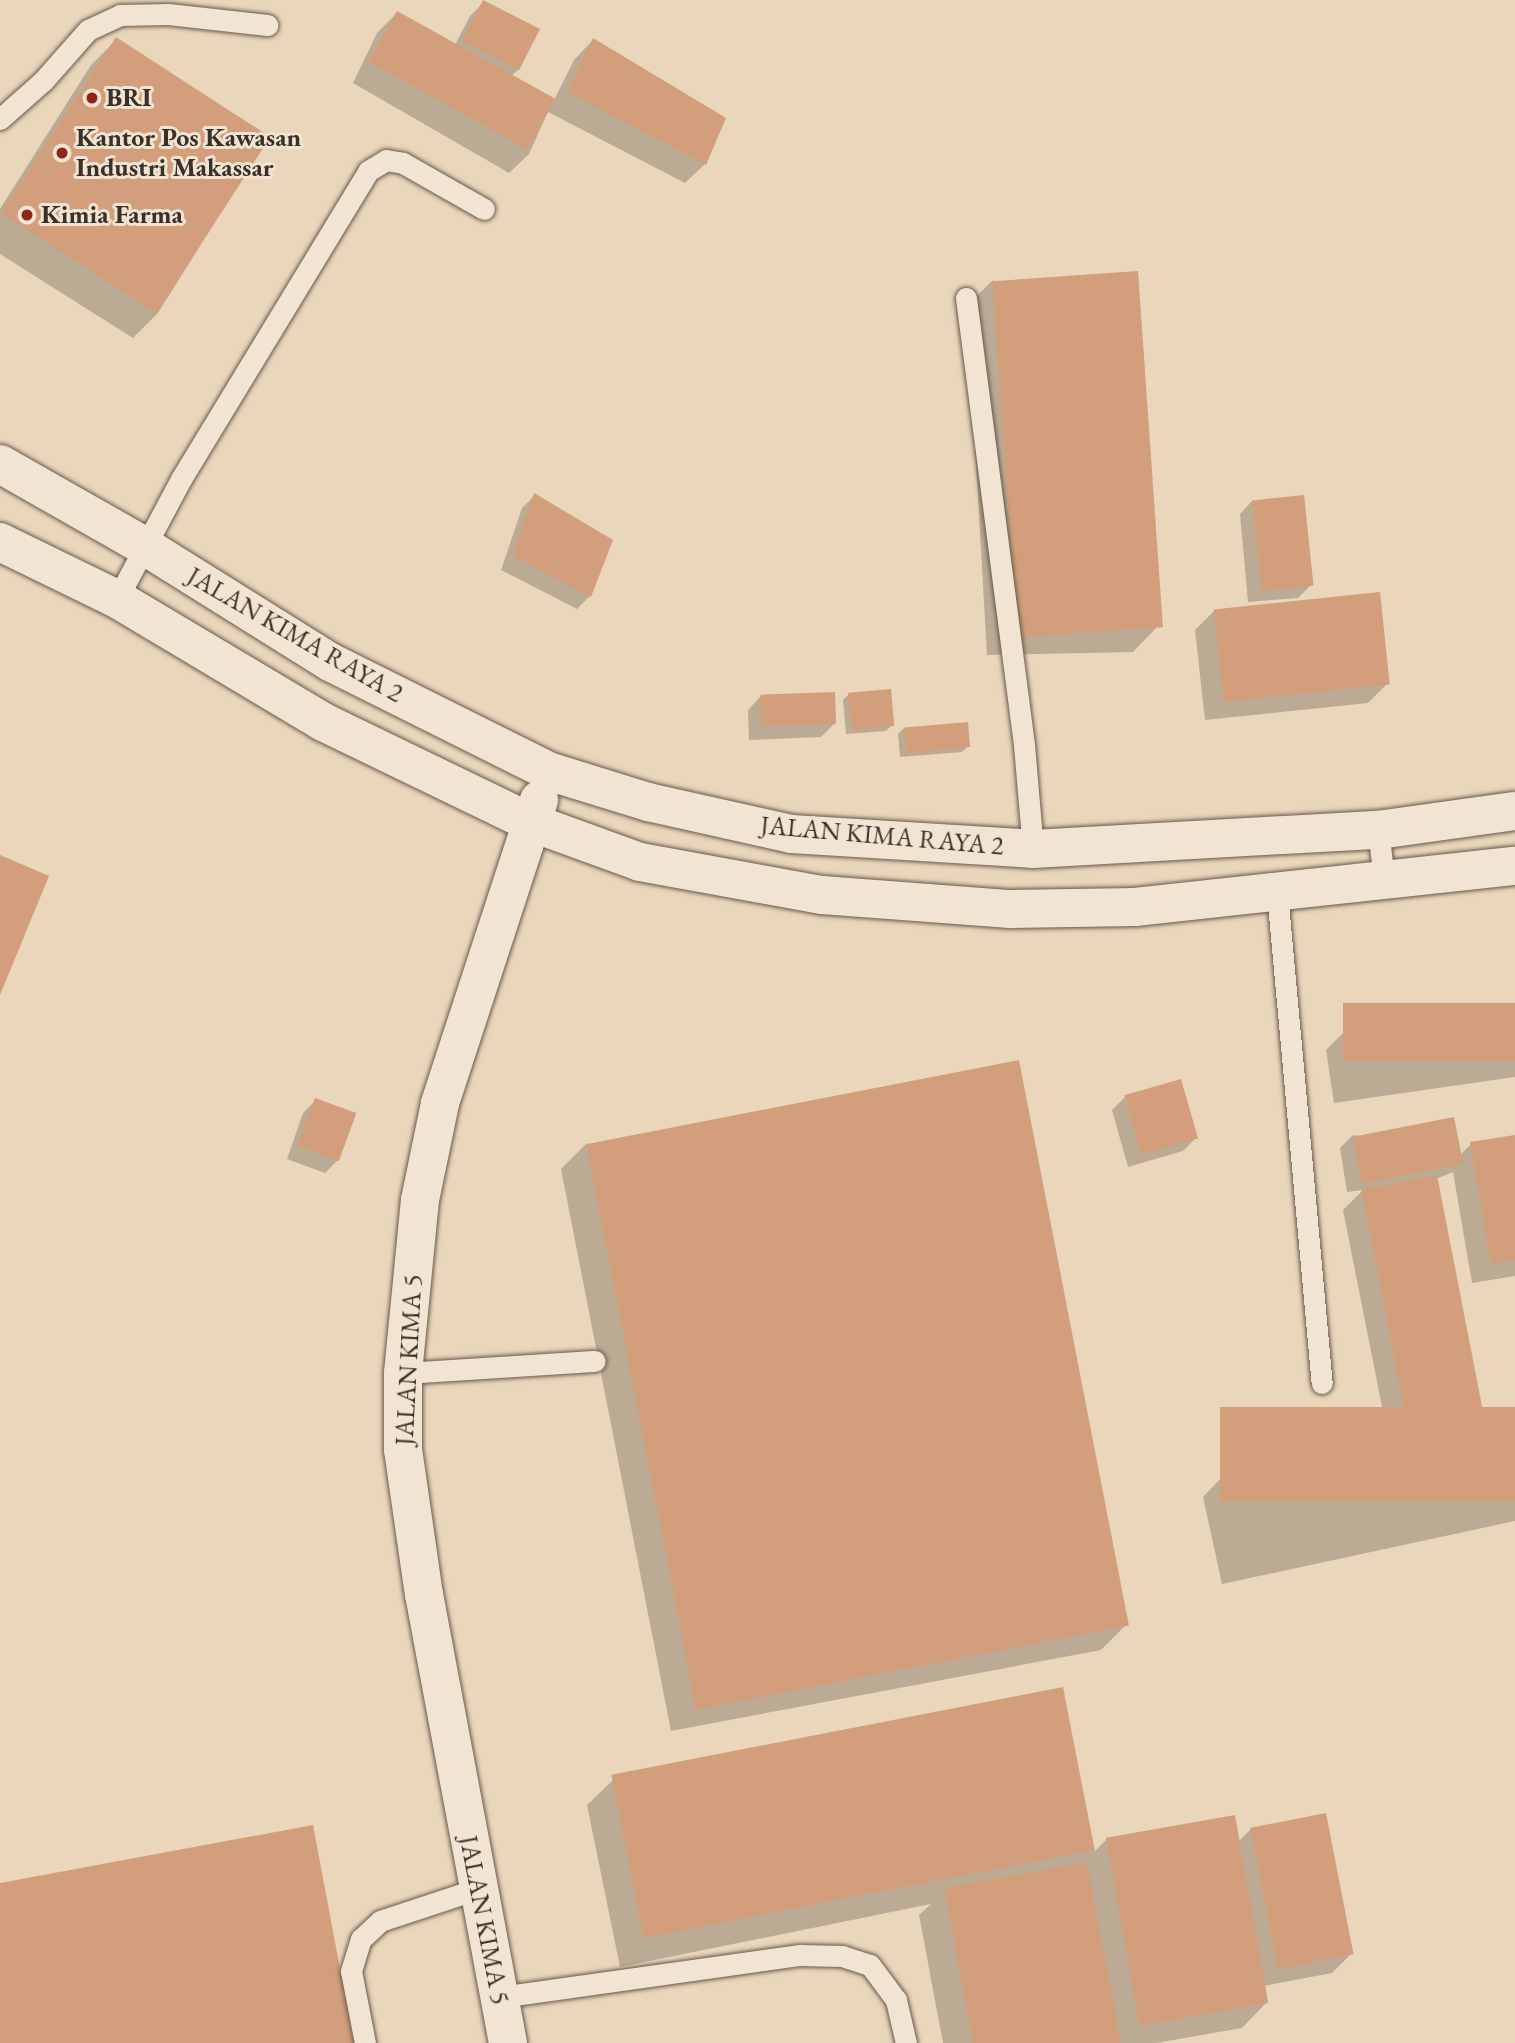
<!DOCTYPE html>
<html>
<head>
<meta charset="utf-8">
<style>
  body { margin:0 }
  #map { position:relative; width:1515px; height:2043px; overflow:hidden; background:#ead6bb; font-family:"EB Garamond",serif }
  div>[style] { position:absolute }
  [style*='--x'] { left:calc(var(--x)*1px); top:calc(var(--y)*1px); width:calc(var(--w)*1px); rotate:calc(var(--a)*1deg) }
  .shadow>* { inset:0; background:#0003 }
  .building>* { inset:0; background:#d39e7b; transform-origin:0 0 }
  .roads { filter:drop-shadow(0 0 2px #675a4c) drop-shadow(0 0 2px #675a4c) }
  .service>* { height:21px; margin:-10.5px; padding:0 10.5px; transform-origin:10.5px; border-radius:10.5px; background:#f1e4d3 }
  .minor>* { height:38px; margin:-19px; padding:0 19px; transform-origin:19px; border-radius:19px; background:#f1e4d3 }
  .dots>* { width:19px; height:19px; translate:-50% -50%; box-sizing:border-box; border:4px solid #f1e4d3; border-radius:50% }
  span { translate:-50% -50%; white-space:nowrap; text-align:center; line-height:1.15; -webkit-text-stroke:6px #f1e4d3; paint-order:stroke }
  .poi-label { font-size:26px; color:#3b3027; font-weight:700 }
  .left { translate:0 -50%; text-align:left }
  .street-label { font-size:26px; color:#3b3027 }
</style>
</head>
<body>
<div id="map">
  <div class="shadow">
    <i style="clip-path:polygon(483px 3px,519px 69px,511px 76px,554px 100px,574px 60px,593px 40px,705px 164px,685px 183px,548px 112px,529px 154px,509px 173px,353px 83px,377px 33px,397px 13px,455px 45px,470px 16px)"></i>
    <i style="clip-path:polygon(116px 40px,269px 136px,158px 313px,133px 338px,0 254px,0 209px,91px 65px)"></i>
    <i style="clip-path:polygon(993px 280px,1158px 626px,1133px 652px,987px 655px,967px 305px)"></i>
    <i style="clip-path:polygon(534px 496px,590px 596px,577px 609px,501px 570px,522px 508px)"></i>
    <i style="clip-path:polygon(1253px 500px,1311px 585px,1298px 598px,1248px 602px,1240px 514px)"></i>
    <i style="clip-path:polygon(1215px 610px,1388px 683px,1368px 703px,1205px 720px,1195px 630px)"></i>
    <i style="clip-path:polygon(849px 694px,892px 725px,886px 731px,846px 734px,843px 700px)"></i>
    <i style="clip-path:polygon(761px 696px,834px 724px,821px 737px,749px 740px,748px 710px)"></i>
    <i style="clip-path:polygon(904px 728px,968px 746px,962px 752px,900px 757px,898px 734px)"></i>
    <i style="clip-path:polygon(1515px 1005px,1515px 1077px,1334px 1103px,1326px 1050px,1346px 1030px)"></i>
    <i style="clip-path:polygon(1125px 1097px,1196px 1138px,1183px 1151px,1128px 1167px,1112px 1110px)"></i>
    <i style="clip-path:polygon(316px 1100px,338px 1160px,325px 1173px,287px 1159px,303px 1113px)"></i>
    <i style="clip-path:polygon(1353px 1135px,1459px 1156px,1471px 1144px,1515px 1137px,1515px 1276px,1472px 1283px,1453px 1172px,1436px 1179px,1482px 1409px,1472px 1418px,1515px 1409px,1515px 1521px,1222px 1584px,1203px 1497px,1228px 1471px,1388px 1437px,1343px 1210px,1363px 1190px,1347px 1192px,1340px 1148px)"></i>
    <i style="clip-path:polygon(587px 1143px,1127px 1624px,1101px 1650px,671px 1731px,561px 1169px)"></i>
    <i style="clip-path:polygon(1061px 1689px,1095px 1851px,1107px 1839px,1238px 1842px,1251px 1829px,1352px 1953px,1332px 1973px,1264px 1986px,1267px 2002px,1242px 2028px,1156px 2043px,943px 2043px,919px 1915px,931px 1904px,620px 1967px,587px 1805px,613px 1780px)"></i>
  </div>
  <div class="building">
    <i style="left:483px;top:0;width:64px;height:46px;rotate:27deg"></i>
    <i style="left:397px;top:11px;width:181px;height:58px;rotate:29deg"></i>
    <i style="left:116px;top:37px;width:184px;height:210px;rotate:33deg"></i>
    <i style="clip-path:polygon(593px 38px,726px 118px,706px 165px,567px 92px)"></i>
    <i style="left:1138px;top:271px;width:357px;height:146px;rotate:86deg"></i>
    <i style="clip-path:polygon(534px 493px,613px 540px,591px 597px,513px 556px)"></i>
    <i style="left:1304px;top:495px;width:91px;height:52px;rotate:84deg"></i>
    <i style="left:1380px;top:592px;width:93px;height:167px;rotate:84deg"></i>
    <i style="left:891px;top:689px;width:37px;height:43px;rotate:85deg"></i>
    <i style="left:835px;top:692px;width:32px;height:75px;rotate:88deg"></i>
    <i style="left:968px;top:722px;width:25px;height:64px;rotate:85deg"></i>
    <i style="clip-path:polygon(0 855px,49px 876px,0 995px)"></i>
    <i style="left:1515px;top:1003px;width:58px;height:172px;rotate:90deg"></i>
    <i style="left:1019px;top:1060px;width:576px;height:441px;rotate:79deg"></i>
    <i style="left:1181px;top:1079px;width:62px;height:59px;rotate:74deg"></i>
    <i style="left:315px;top:1098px;width:44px;height:51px;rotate:20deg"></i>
    <i style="left:1454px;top:1117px;width:48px;height:103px;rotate:79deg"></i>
    <i style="clip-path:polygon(1515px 1135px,1515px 1260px,1491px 1264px,1470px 1142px)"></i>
    <i style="left:1437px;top:1175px;width:239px;height:77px;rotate:79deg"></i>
    <i style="left:1515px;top:1407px;width:94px;height:295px;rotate:90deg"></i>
    <i style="left:1063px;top:1687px;width:166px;height:460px;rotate:79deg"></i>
    <i style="left:1326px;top:1813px;width:144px;height:77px;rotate:79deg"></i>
    <i style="left:1235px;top:1815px;width:191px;height:131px;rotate:80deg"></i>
    <i style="clip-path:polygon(313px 1825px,354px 2043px,0 2043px,0 1883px)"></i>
    <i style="clip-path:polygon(1087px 1862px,1121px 2043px,973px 2043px,944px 1888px)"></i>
  </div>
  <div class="roads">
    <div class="service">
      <i style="--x:0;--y:119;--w:57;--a:-41.5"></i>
      <i style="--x:43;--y:81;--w:68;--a:-48.6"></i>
      <i style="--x:88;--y:30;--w:35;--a:-25"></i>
      <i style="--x:120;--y:15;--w:48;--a:-1.2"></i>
      <i style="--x:168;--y:14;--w:100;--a:6.3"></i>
      <i style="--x:966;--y:298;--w:451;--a:82.6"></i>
      <i style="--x:1024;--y:745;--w:104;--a:85.1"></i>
      <i style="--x:117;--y:599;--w:136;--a:-61.9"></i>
      <i style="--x:181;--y:479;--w:360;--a:-58.7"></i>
      <i style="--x:368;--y:171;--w:21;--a:-31"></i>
      <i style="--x:386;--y:160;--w:17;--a:10"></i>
      <i style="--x:403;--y:163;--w:93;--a:29.6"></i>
      <i style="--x:1378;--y:830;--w:49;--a:83"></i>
      <i style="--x:1277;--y:892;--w:493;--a:84.8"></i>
      <i style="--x:403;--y:1373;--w:192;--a:-3.6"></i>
      <i style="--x:500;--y:1997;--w:303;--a:-8"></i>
      <i style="--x:800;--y:1955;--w:42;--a:1.4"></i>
      <i style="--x:842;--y:1956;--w:29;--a:18"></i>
      <i style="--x:870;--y:1965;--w:44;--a:53.4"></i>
      <i style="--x:896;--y:2000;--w:44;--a:76.9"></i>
      <i style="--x:365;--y:2043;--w:73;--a:-101"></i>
      <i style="--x:351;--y:1971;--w:34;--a:-73"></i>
      <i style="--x:361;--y:1939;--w:26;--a:-43"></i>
      <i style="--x:380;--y:1921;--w:102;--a:-18.3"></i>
    </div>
    <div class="minor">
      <i style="--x:0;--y:464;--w:168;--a:29.6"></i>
      <i style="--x:146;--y:547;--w:217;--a:32"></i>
      <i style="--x:330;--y:662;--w:247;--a:26.5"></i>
      <i style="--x:551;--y:772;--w:102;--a:17.2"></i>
      <i style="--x:648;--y:802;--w:147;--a:12.6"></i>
      <i style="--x:791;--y:834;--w:242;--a:3.5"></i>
      <i style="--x:1033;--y:849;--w:346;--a:-3.2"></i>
      <i style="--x:1378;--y:830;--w:138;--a:-7.9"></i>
      <i style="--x:0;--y:542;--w:130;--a:26"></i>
      <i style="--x:117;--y:599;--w:240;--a:30.8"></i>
      <i style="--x:323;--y:722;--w:230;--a:25.8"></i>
      <i style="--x:530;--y:822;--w:117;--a:20"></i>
      <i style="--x:640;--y:862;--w:185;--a:10.3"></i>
      <i style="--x:822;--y:895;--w:189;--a:4.3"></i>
      <i style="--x:1010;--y:909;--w:125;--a:-0.9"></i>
      <i style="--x:1135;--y:907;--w:382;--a:-6.2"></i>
      <i style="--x:508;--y:2043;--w:456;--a:-100.6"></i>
      <i style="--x:424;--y:1595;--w:147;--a:-98.2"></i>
      <i style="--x:403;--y:1450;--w:77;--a:-90"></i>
      <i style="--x:403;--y:1373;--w:174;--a:-84.4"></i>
      <i style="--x:420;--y:1200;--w:99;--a:-78.3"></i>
      <i style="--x:440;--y:1103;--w:319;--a:-71.9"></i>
    </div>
  </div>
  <div class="dots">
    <i style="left:92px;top:98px;background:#8f2418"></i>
    <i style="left:62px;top:153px;background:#8f2418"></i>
    <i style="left:27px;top:215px;background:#8f2418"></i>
  </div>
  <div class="poi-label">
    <span class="left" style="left:106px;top:98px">BRI</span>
    <span class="left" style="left:76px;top:153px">Kantor Pos Kawasan<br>Industri Makassar</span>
    <span class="left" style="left:41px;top:215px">Kimia Farma</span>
  </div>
  <div class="street-label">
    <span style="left:295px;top:635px;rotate:30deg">JALAN KIMA RAYA 2</span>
    <span style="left:882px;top:836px;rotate:5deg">JALAN KIMA RAYA 2</span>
    <span style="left:409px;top:1360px;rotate:-87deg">JALAN KIMA 5</span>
    <span style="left:484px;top:1920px;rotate:79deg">JALAN KIMA 5</span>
  </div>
</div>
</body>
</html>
